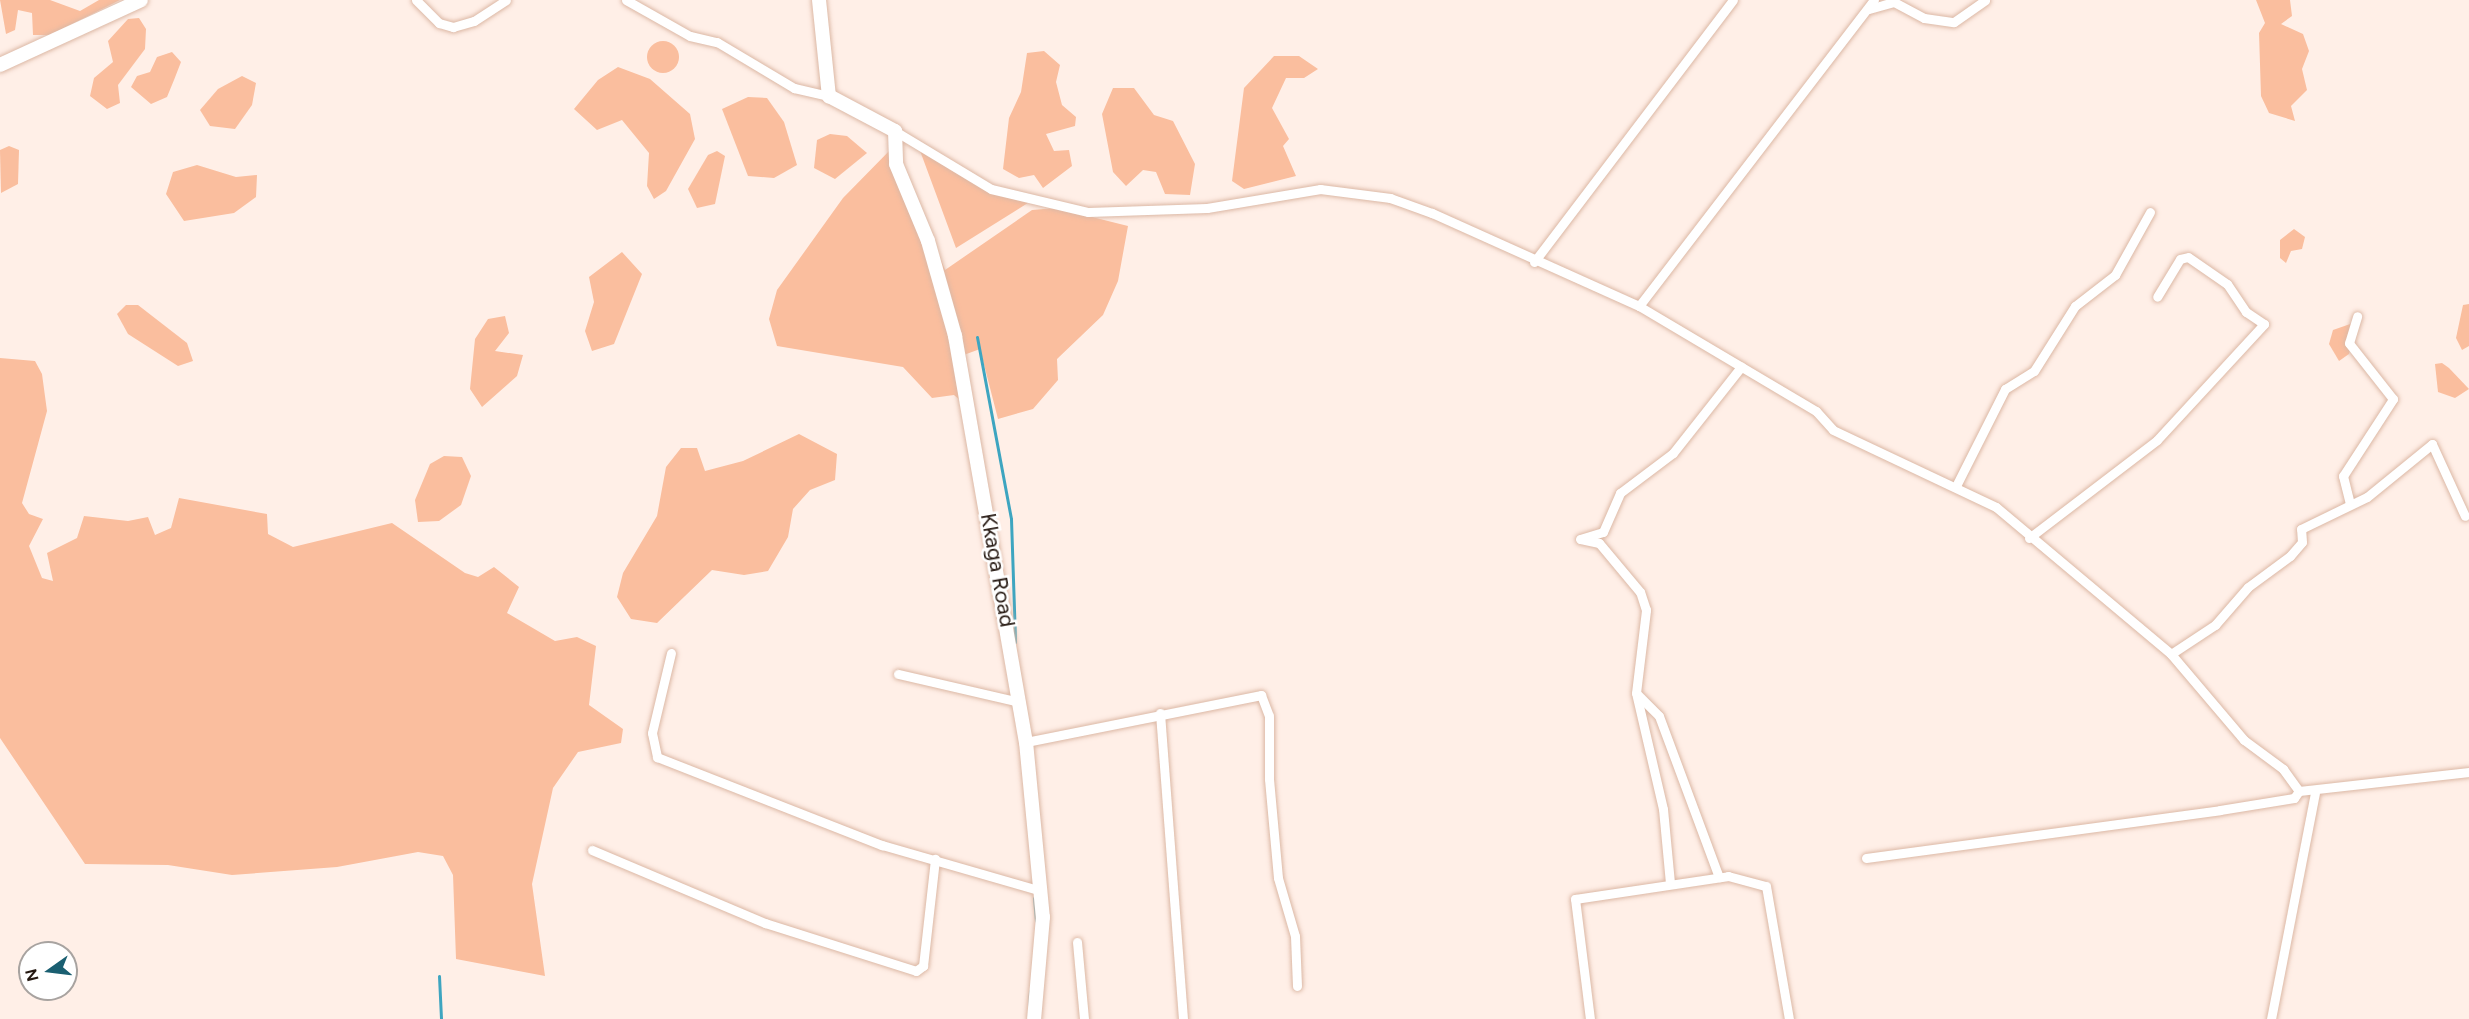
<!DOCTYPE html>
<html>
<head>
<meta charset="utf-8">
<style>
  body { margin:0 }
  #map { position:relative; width:2469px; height:1019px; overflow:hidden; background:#ffefe7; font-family:Figtree,sans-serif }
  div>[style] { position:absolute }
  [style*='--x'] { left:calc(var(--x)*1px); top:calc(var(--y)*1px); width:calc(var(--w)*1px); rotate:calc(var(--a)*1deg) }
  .green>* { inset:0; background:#fabe9e }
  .round { border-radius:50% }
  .stream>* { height:3px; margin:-1.5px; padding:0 1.5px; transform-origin:1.5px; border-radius:1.5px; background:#3ea5c0 }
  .roads { filter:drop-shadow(0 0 2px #dcb8a5) drop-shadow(0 0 2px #dcb8a5) }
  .street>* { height:9px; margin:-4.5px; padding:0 4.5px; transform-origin:4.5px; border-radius:4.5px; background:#fff }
  .secondary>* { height:14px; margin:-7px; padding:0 7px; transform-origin:7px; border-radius:7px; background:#fff }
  span { translate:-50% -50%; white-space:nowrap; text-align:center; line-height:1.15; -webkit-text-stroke:5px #fff; paint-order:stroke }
  .street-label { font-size:22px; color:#251811 }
  .north { position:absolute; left:18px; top:941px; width:60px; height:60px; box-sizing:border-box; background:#fff; border:2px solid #a8a3a0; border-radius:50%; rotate:256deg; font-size:16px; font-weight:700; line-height:24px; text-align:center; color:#251811 }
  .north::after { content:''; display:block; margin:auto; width:21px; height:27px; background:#1a5f71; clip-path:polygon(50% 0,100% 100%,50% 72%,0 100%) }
</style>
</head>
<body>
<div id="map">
  <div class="green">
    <i style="clip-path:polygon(0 0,50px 0,80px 11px,99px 0,120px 0,50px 35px,33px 35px,32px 13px,18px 10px,15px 30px,6px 34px)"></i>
    <i style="clip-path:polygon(2256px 0,2290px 0,2292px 16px,2281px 24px,2303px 34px,2309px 51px,2302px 69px,2307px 90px,2291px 106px,2295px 121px,2269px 113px,2261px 96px,2259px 33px,2265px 23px)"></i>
    <i style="clip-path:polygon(139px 18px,146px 29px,145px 49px,118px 85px,120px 103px,107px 109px,90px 96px,94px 78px,113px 62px,108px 41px,128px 19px)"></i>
    <i class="round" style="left:647px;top:41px;width:32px;height:32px"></i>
    <i style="clip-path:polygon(1044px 51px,1060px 65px,1056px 82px,1062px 105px,1076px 117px,1075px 126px,1046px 134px,1054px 151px,1069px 150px,1072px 166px,1043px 188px,1034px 175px,1019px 178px,1003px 169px,1009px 118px,1021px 92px,1027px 53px)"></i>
    <i style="clip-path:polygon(172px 52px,181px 62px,174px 80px,167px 97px,151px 104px,131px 87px,137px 76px,150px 72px,157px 57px)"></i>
    <i style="clip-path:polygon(1274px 56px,1299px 56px,1318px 69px,1304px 78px,1286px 78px,1272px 108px,1289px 139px,1283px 146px,1296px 176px,1244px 189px,1232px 181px,1244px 88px)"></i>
    <i style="clip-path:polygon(618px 67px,650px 79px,690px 114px,695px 139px,666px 191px,654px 199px,647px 186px,649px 153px,622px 120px,597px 130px,574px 109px,598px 80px)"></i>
    <i style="clip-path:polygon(242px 76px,256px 83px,252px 105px,235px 129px,210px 126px,200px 110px,218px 89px)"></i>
    <i style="clip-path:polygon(1113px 88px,1134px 88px,1154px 115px,1173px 121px,1195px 164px,1190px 195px,1165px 194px,1156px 172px,1143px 170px,1126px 186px,1113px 172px,1102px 114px)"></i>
    <i style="clip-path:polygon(748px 97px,767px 98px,784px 122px,797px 165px,774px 178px,748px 176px,722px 109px)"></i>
    <i style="clip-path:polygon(830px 134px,847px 136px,867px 153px,835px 179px,814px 168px,817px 140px)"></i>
    <i style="clip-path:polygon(895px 145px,945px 270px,1032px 210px,1056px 208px,1128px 226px,1118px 281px,1103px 315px,1057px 359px,1058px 380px,1033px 409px,998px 419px,980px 349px,961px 356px,970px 409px,954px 395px,932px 398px,903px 367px,777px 346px,769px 319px,777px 290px,843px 198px)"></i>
    <i style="clip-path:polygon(9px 146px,19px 150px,18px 184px,1px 193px,0 150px)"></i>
    <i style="clip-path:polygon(919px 148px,964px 176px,1031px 201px,956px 248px)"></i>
    <i style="clip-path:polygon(717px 151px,725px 156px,715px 204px,697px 208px,688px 189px,708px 155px)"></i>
    <i style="clip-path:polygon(197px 165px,236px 177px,257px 175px,256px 197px,234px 213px,184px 221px,166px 194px,173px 172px)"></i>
    <i style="clip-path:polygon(2294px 229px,2305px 237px,2302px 249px,2291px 251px,2286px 263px,2280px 258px,2280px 240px)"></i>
    <i style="clip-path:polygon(622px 252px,642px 274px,614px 344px,592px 351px,585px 331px,594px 302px,589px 277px)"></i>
    <i style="clip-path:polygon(2469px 304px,2469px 346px,2462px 350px,2456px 338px,2463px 305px)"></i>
    <i style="clip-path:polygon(126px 305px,138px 305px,187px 343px,193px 361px,178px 366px,128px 334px,117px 314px)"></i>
    <i style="clip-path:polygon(505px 316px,509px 333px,495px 351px,523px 355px,517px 376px,482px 407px,470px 389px,475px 339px,488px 319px)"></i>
    <i style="clip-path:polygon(2356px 322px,2349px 354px,2339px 361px,2329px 344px,2333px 330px)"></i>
    <i style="clip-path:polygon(0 358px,35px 361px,42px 374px,47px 411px,22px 503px,29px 514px,43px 519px,29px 546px,42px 578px,53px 581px,47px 553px,77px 538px,84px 516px,128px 521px,148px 517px,155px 535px,171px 528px,179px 498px,267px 514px,268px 534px,293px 547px,392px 523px,465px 573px,478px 577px,494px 567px,519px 587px,507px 613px,555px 641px,577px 637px,596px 646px,589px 705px,623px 729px,621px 743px,578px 752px,553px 788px,532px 884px,545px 976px,456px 959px,453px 875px,443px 856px,418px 852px,337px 867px,232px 875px,168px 865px,85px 864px,0 738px)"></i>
    <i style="clip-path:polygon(2442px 363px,2449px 368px,2469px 389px,2455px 398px,2438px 392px,2435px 364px)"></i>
    <i style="clip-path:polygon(799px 434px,837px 454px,835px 480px,810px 490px,793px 509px,788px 537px,768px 571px,744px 575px,712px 570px,657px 623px,631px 619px,617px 597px,623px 573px,657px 516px,666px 467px,681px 448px,697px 448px,705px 471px,743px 461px)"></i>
    <i style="clip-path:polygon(444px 456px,462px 457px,471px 476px,461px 505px,439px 521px,418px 522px,415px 500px,430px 464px)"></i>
  </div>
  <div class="stream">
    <i style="--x:977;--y:337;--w:185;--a:79.4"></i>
    <i style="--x:1011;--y:519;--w:123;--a:88.1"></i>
    <i style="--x:1034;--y:898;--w:23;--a:85"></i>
    <i style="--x:439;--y:976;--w:43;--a:87.3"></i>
    <i style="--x:1029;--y:1005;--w:14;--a:-86"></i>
  </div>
  <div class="roads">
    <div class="street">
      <i style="--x:416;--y:0;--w:33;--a:45"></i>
      <i style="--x:439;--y:23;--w:15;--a:16"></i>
      <i style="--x:453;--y:27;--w:22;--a:-16"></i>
      <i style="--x:474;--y:21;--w:38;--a:-33"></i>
      <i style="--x:626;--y:0;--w:73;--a:29.4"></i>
      <i style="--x:690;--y:36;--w:28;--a:13"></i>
      <i style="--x:717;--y:42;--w:90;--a:30.9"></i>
      <i style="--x:794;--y:88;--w:36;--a:13"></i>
      <i style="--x:1869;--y:9;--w:26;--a:-16"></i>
      <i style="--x:1894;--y:2;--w:34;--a:28"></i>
      <i style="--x:1924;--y:18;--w:30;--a:8"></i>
      <i style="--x:1954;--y:22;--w:38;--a:-35"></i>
      <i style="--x:895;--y:131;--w:112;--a:31.1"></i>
      <i style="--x:991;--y:189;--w:100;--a:13.3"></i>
      <i style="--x:1088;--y:212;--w:119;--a:-1.9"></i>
      <i style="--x:1207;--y:208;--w:115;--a:-9.5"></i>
      <i style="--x:1320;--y:189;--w:71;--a:7.3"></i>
      <i style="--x:1390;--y:198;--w:45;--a:19.7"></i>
      <i style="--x:1432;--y:213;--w:227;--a:24.2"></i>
      <i style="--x:1639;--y:306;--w:206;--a:30.7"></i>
      <i style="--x:1816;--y:411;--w:25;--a:48"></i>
      <i style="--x:1833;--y:430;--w:180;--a:25.3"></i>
      <i style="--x:1996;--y:507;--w:229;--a:40"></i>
      <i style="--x:2171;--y:654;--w:113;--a:49.7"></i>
      <i style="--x:2244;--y:740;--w:49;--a:36.6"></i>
      <i style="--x:2283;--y:769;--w:27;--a:54"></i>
      <i style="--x:2299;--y:791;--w:171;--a:-6.4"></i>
      <i style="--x:1534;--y:262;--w:329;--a:-52.8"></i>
      <i style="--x:1639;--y:306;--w:386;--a:-52.5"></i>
      <i style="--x:1956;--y:486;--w:109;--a:-63.2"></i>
      <i style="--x:2005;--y:389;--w:34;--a:-32"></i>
      <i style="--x:2034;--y:371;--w:77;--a:-57.8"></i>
      <i style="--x:2075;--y:306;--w:51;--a:-37.8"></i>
      <i style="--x:2115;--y:275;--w:72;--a:-60.9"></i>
      <i style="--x:2350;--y:504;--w:29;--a:-104"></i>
      <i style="--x:2343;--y:476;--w:92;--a:-57"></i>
      <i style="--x:2393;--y:399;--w:71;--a:-128.2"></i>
      <i style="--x:2349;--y:343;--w:28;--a:-73"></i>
      <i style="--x:2029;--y:538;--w:161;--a:-37.4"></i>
      <i style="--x:2157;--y:440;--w:158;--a:-47.3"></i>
      <i style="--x:2264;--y:324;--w:22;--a:-146"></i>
      <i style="--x:2246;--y:312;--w:34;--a:-124"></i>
      <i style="--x:2227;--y:284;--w:47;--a:-145.3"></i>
      <i style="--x:2188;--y:257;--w:8;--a:166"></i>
      <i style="--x:2180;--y:259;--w:44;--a:121.2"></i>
      <i style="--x:671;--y:653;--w:82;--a:103.4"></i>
      <i style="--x:652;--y:733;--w:25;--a:78"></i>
      <i style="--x:657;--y:757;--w:242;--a:21.4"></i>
      <i style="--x:882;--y:845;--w:166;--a:16.1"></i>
      <i style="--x:2171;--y:654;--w:53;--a:-33.4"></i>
      <i style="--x:2215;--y:625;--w:50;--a:-49"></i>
      <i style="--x:2248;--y:587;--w:52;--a:-36.4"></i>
      <i style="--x:2290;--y:556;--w:18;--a:-49"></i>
      <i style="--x:2302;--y:542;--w:13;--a:-94"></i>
      <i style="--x:2301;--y:529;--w:73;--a:-25.9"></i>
      <i style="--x:2367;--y:497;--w:84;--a:-39.2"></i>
      <i style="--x:2432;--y:444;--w:79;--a:65.4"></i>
      <i style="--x:898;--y:674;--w:124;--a:13"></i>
      <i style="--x:1637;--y:694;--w:31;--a:45"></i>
      <i style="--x:1659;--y:716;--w:172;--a:69.6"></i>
      <i style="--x:1160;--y:713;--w:307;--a:85.7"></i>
      <i style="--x:1026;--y:742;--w:240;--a:-11.3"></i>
      <i style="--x:1261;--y:695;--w:22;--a:69"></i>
      <i style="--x:1269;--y:716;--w:63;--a:90"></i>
      <i style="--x:1269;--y:779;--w:99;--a:84.8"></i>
      <i style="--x:1278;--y:878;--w:60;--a:73.7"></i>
      <i style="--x:1295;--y:936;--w:50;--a:87.7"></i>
      <i style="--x:592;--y:850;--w:188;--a:22.9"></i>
      <i style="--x:765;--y:923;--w:158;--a:17.6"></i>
      <i style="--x:916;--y:971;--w:9;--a:-36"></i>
      <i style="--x:923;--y:966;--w:108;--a:-83.6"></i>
      <i style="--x:1866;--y:858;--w:357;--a:-7.7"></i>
      <i style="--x:2220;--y:810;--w:75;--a:-9.2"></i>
      <i style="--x:2294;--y:798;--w:9;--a:-54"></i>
      <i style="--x:1670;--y:883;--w:74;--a:-95.4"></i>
      <i style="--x:1663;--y:809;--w:119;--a:-103.1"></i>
      <i style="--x:1636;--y:693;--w:84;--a:-83.1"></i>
      <i style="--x:1646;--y:610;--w:19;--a:-108"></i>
      <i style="--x:1640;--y:592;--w:64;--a:-129.9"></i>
      <i style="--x:1599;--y:543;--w:19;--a:-168"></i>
      <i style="--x:1580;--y:539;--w:24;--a:-17"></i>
      <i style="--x:1603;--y:532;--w:43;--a:-66.4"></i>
      <i style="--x:1620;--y:493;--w:66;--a:-37"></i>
      <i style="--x:1673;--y:453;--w:110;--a:-51.7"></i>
      <i style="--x:1077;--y:942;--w:77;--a:84.8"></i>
      <i style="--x:1590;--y:1019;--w:121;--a:-97.1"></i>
      <i style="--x:1575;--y:899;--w:155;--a:-8.5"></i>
      <i style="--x:1728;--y:876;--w:39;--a:15"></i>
      <i style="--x:1766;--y:886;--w:135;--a:80.2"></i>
      <i style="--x:2271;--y:1019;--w:230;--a:-79"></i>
    </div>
    <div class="secondary">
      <i style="--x:819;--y:0;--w:97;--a:84.1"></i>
      <i style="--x:829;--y:96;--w:75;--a:27.9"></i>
      <i style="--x:895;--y:131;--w:33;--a:88"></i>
      <i style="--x:896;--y:164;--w:83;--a:67.4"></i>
      <i style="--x:928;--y:241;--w:99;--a:74.1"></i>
      <i style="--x:955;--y:336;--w:412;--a:80.1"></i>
      <i style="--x:1026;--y:742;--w:176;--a:84.5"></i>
      <i style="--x:1043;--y:917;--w:102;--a:95"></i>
      <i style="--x:0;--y:65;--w:155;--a:-24.7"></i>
    </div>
  </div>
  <div class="street-label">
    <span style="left:998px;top:570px;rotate:80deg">Kkaga Road</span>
  </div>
  <div class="north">N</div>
</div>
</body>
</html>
